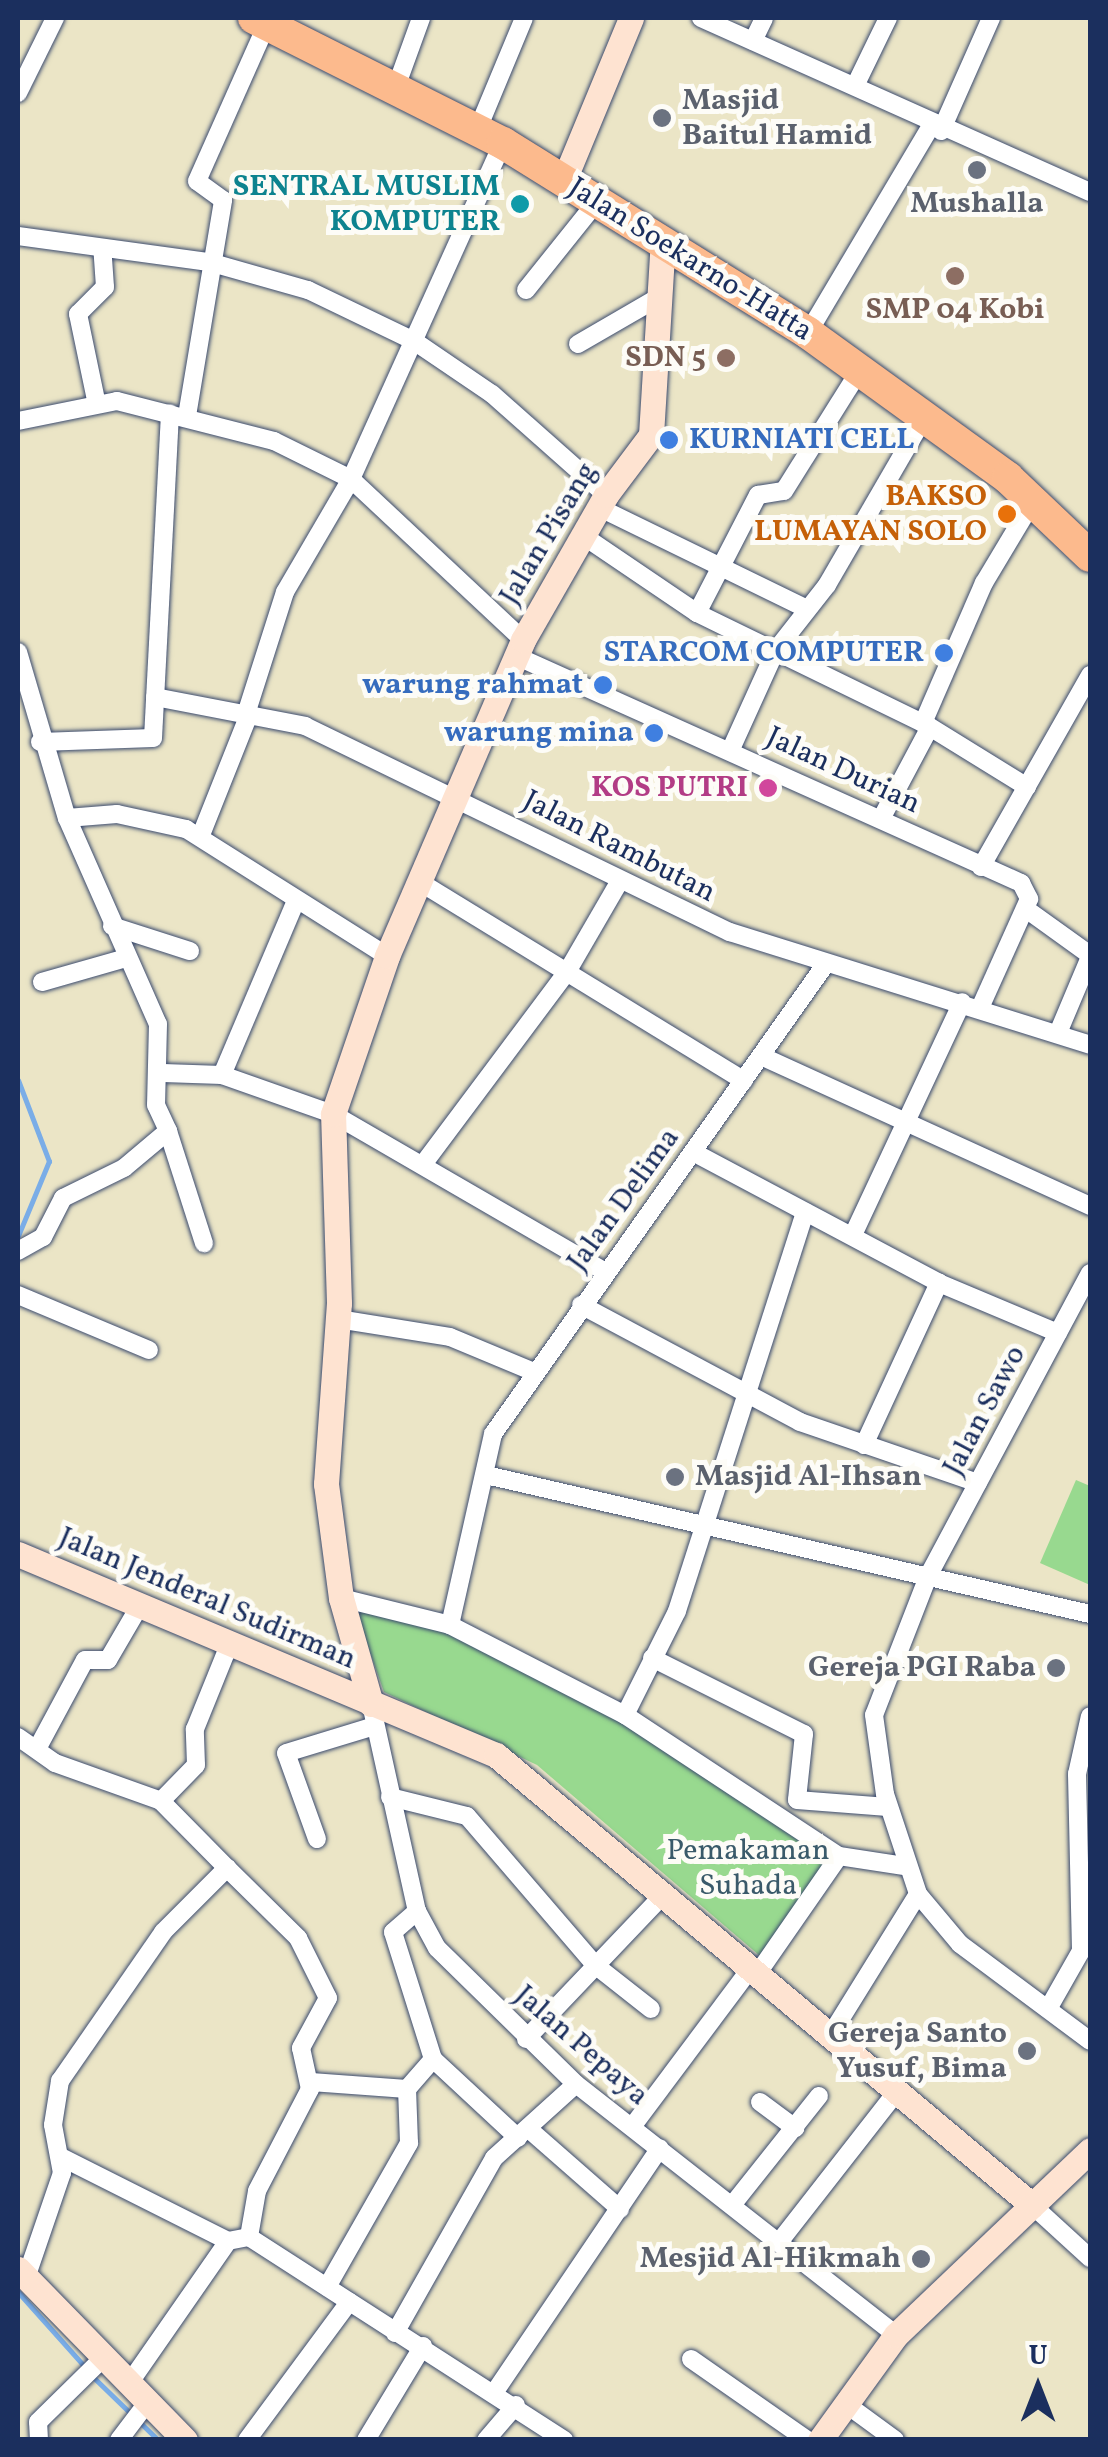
<!DOCTYPE html>
<html>
<head>
<meta charset="utf-8">
<style>
  body { margin:0 }
  #map { position:relative; width:1108px; height:2457px; overflow:hidden; background:#ebe5c6; font-family:Vollkorn,serif }
  div>[style] { position:absolute }
  [style*='--x'] { left:calc(var(--x)*1px); top:calc(var(--y)*1px); width:calc(var(--w)*1px); rotate:calc(var(--a)*1deg) }
  .green>* { inset:0; background:#98d98f }
  .stream>* { height:5px; margin:-2.5px; padding:0 2.5px; transform-origin:2.5px; border-radius:2.5px; background:#7aade7 }
  .roads { filter:drop-shadow(0 0 2px #3a4a6e) drop-shadow(0 0 2px #3a4a6e) }
  .street>* { height:18px; margin:-9px; padding:0 9px; transform-origin:9px; border-radius:9px; background:#fff }
  .secondary>* { height:25px; margin:-12.5px; padding:0 12.5px; transform-origin:12.5px; border-radius:12.5px; background:#fee3d1 }
  .highway>* { height:32px; margin:-16px; padding:0 16px; transform-origin:16px; border-radius:16px; background:#fcba8d }
  .dots>* { width:28px; height:28px; translate:-50% -50%; box-sizing:border-box; border:5px solid #fdfcf7; border-radius:50% }
  span { translate:-50% -50%; white-space:nowrap; text-align:center; line-height:1.15; -webkit-text-stroke:10px #fdfcf7; paint-order:stroke }
  .worship-label { font-size:30px; color:#5b616d; font-weight:700 }
  .left { translate:0 -50%; text-align:left }
  .right { translate:-100% -50%; text-align:right }
  .culture-label { font-size:30px; color:#0d838f; font-weight:700 }
  .street-label { font-size:30px; color:#1b2f5e }
  .education-label { font-size:30px; color:#785e54; font-weight:700 }
  .shop-label { font-size:30px; color:#366cbe; font-weight:700 }
  .food-label { font-size:30px; color:#c56008; font-weight:700 }
  .hotel-label { font-size:30px; color:#b23c85; font-weight:700 }
  .park-label { font-size:30px; color:#3a5a6a }
  .frame { position:absolute; inset:0; border:20px solid #1b2f5e; pointer-events:none }
  .north { position:absolute; left:988px; top:2337px; width:100px; height:100px; -webkit-text-stroke:8px #fdfcf7; paint-order:stroke; rotate:0deg; font-size:28px; font-weight:700; line-height:40px; text-align:center; color:#1b2f5e }
  .north::after { content:''; display:block; margin:auto; width:35px; height:45px; background:#1b2f5e; clip-path:polygon(50% 0,100% 100%,50% 72%,0 100%) }
</style>
</head>
<body>
<div id="map">
  <div class="green">
    <i style="clip-path:polygon(1076px 1480px,1090px 1486px,1090px 1585px,1040px 1563px)"></i>
    <i style="clip-path:polygon(355px 1610px,457px 1634px,634px 1725px,833px 1856px,760px 1956px,537px 1765px,384px 1692px)"></i>
  </div>
  <div class="stream">
    <i style="--x:18;--y:1080;--w:87;--a:69.1"></i>
    <i style="--x:49;--y:1161;--w:81;--a:112.5"></i>
    <i style="--x:18;--y:2292;--w:101;--a:48.2"></i>
    <i style="--x:92;--y:2376;--w:92;--a:44.1"></i>
  </div>
  <div class="roads">
    <div class="street">
      <i style="--x:701;--y:18;--w:426;--a:24.1"></i>
      <i style="--x:753;--y:41;--w:25;--a:-64"></i>
      <i style="--x:855;--y:86;--w:76;--a:-64.1"></i>
      <i style="--x:395;--y:90;--w:77;--a:-70.1"></i>
      <i style="--x:18;--y:93;--w:84;--a:-63.7"></i>
      <i style="--x:477;--y:131;--w:122;--a:-67.4"></i>
      <i style="--x:941;--y:131;--w:124;--a:-66.1"></i>
      <i style="--x:18;--y:236;--w:193;--a:7.8"></i>
      <i style="--x:209;--y:262;--w:103;--a:15.8"></i>
      <i style="--x:308;--y:290;--w:118;--a:25.7"></i>
      <i style="--x:414;--y:341;--w:94;--a:34.2"></i>
      <i style="--x:492;--y:394;--w:152;--a:41.5"></i>
      <i style="--x:526;--y:290;--w:115;--a:-51.3"></i>
      <i style="--x:808;--y:333;--w:241;--a:-59.3"></i>
      <i style="--x:578;--y:344;--w:88;--a:-30.1"></i>
      <i style="--x:96;--y:400;--w:88;--a:-101.8"></i>
      <i style="--x:78;--y:314;--w:38;--a:-45"></i>
      <i style="--x:105;--y:287;--w:39;--a:-94"></i>
      <i style="--x:187;--y:416;--w:219;--a:-80.5"></i>
      <i style="--x:223;--y:200;--w:32;--a:-144"></i>
      <i style="--x:197;--y:181;--w:172;--a:-66"></i>
      <i style="--x:18;--y:421;--w:101;--a:-11.4"></i>
      <i style="--x:117;--y:401;--w:162;--a:14.3"></i>
      <i style="--x:274;--y:441;--w:86;--a:26.3"></i>
      <i style="--x:351;--y:479;--w:236;--a:43.1"></i>
      <i style="--x:598;--y:507;--w:230;--a:26"></i>
      <i style="--x:582;--y:535;--w:139;--a:34.1"></i>
      <i style="--x:697;--y:613;--w:251;--a:26"></i>
      <i style="--x:697;--y:613;--w:133;--a:-62.7"></i>
      <i style="--x:758;--y:495;--w:26;--a:-9"></i>
      <i style="--x:784;--y:491;--w:143;--a:-57.9"></i>
      <i style="--x:18;--y:652;--w:173;--a:73.6"></i>
      <i style="--x:67;--y:818;--w:225;--a:66.2"></i>
      <i style="--x:158;--y:1024;--w:81;--a:91.4"></i>
      <i style="--x:156;--y:1105;--w:29;--a:65"></i>
      <i style="--x:168;--y:1131;--w:57;--a:139.9"></i>
      <i style="--x:124;--y:1168;--w:68;--a:153.8"></i>
      <i style="--x:63;--y:1198;--w:44;--a:117.1"></i>
      <i style="--x:43;--y:1237;--w:29;--a:151"></i>
      <i style="--x:516;--y:656;--w:554;--a:24.2"></i>
      <i style="--x:1021;--y:883;--w:18;--a:63"></i>
      <i style="--x:1029;--y:899;--w:117;--a:114.2"></i>
      <i style="--x:155;--y:697;--w:153;--a:10.9"></i>
      <i style="--x:305;--y:726;--w:472;--a:25.9"></i>
      <i style="--x:730;--y:932;--w:377;--a:17.4"></i>
      <i style="--x:247;--y:711;--w:125;--a:-72.3"></i>
      <i style="--x:285;--y:592;--w:131;--a:-59.7"></i>
      <i style="--x:351;--y:479;--w:369;--a:-65.7"></i>
      <i style="--x:930;--y:727;--w:114;--a:31.7"></i>
      <i style="--x:40;--y:742;--w:113;--a:-2"></i>
      <i style="--x:153;--y:738;--w:325;--a:-87"></i>
      <i style="--x:731;--y:749;--w:109;--a:-65.6"></i>
      <i style="--x:776;--y:650;--w:83;--a:-51.9"></i>
      <i style="--x:827;--y:585;--w:195;--a:-59.9"></i>
      <i style="--x:67;--y:818;--w:50;--a:-4.6"></i>
      <i style="--x:117;--y:814;--w:71;--a:12.3"></i>
      <i style="--x:186;--y:829;--w:238;--a:32.3"></i>
      <i style="--x:881;--y:819;--w:104;--a:-62"></i>
      <i style="--x:930;--y:727;--w:8;--a:-150"></i>
      <i style="--x:923;--y:723;--w:153;--a:-66.5"></i>
      <i style="--x:984;--y:583;--w:96;--a:-59.1"></i>
      <i style="--x:201;--y:835;--w:132;--a:-68.3"></i>
      <i style="--x:981;--y:867;--w:221;--a:-60.4"></i>
      <i style="--x:418;--y:881;--w:382;--a:31.5"></i>
      <i style="--x:1026;--y:909;--w:79;--a:35.7"></i>
      <i style="--x:112;--y:926;--w:82;--a:17.8"></i>
      <i style="--x:42;--y:982;--w:87;--a:-15.9"></i>
      <i style="--x:1058;--y:1033;--w:82;--a:-67.2"></i>
      <i style="--x:761;--y:1056;--w:362;--a:24.5"></i>
      <i style="--x:163;--y:1073;--w:59;--a:1.9"></i>
      <i style="--x:222;--y:1075;--w:118;--a:19.4"></i>
      <i style="--x:333;--y:1114;--w:315;--a:30.1"></i>
      <i style="--x:222;--y:1075;--w:189;--a:-67"></i>
      <i style="--x:168;--y:1131;--w:118;--a:72.2"></i>
      <i style="--x:693;--y:1152;--w:279;--a:28"></i>
      <i style="--x:939;--y:1283;--w:129;--a:22.8"></i>
      <i style="--x:424;--y:1163;--w:239;--a:-53.2"></i>
      <i style="--x:567;--y:972;--w:102;--a:-59.9"></i>
      <i style="--x:853;--y:1235;--w:257;--a:-64.9"></i>
      <i style="--x:1090;--y:1273;--w:341;--a:118.1"></i>
      <i style="--x:929;--y:1574;--w:151;--a:111.3"></i>
      <i style="--x:874;--y:1715;--w:80;--a:82.1"></i>
      <i style="--x:885;--y:1794;--w:105;--a:71.7"></i>
      <i style="--x:918;--y:1894;--w:65;--a:50"></i>
      <i style="--x:960;--y:1944;--w:162;--a:36.7"></i>
      <i style="--x:18;--y:1295;--w:142;--a:22.8"></i>
      <i style="--x:581;--y:1305;--w:248;--a:28.1"></i>
      <i style="--x:800;--y:1422;--w:188;--a:18.9"></i>
      <i style="--x:338;--y:1319;--w:113;--a:9.1"></i>
      <i style="--x:450;--y:1337;--w:91;--a:22.6"></i>
      <i style="--x:864;--y:1445;--w:179;--a:-65.2"></i>
      <i style="--x:486;--y:1475;--w:620;--a:12.96"></i>
      <i style="--x:341;--y:1598;--w:112;--a:13.9"></i>
      <i style="--x:450;--y:1625;--w:196;--a:-77.3"></i>
      <i style="--x:493;--y:1434;--w:575;--a:-54.71"></i>
      <i style="--x:450;--y:1625;--w:197;--a:27.2"></i>
      <i style="--x:625;--y:1715;--w:256;--a:33.4"></i>
      <i style="--x:839;--y:1856;--w:66;--a:8.7"></i>
      <i style="--x:652;--y:1658;--w:170;--a:26.6"></i>
      <i style="--x:804;--y:1734;--w:66;--a:96.1"></i>
      <i style="--x:797;--y:1800;--w:91;--a:4.4"></i>
      <i style="--x:371;--y:1704;--w:212;--a:77.5"></i>
      <i style="--x:417;--y:1911;--w:42;--a:61.6"></i>
      <i style="--x:437;--y:1948;--w:194;--a:44.4"></i>
      <i style="--x:576;--y:2084;--w:407;--a:38.1"></i>
      <i style="--x:625;--y:1715;--w:116;--a:-63.4"></i>
      <i style="--x:677;--y:1611;--w:419;--a:-72.2"></i>
      <i style="--x:18;--y:1737;--w:45;--a:35.1"></i>
      <i style="--x:55;--y:1763;--w:113;--a:19.7"></i>
      <i style="--x:161;--y:1801;--w:50;--a:-45.8"></i>
      <i style="--x:196;--y:1765;--w:36;--a:-92"></i>
      <i style="--x:195;--y:1729;--w:91;--a:-68"></i>
      <i style="--x:37;--y:1749;--w:101;--a:-61.7"></i>
      <i style="--x:85;--y:1660;--w:23;--a:0"></i>
      <i style="--x:108;--y:1660;--w:61;--a:-59.7"></i>
      <i style="--x:390;--y:1797;--w:79;--a:13.9"></i>
      <i style="--x:467;--y:1816;--w:196;--a:49.3"></i>
      <i style="--x:595;--y:1965;--w:71;--a:38.2"></i>
      <i style="--x:317;--y:1839;--w:91;--a:-109.8"></i>
      <i style="--x:286;--y:1753;--w:93;--a:-16.9"></i>
      <i style="--x:227;--y:1868;--w:100;--a:44.6"></i>
      <i style="--x:298;--y:1938;--w:67;--a:63.4"></i>
      <i style="--x:328;--y:1998;--w:57;--a:118.4"></i>
      <i style="--x:301;--y:2048;--w:42;--a:77.6"></i>
      <i style="--x:310;--y:2089;--w:115;--a:117.5"></i>
      <i style="--x:257;--y:2191;--w:47;--a:99.9"></i>
      <i style="--x:758;--y:1973;--w:142;--a:-55.3"></i>
      <i style="--x:1048;--y:2009;--w:67;--a:-60.4"></i>
      <i style="--x:1081;--y:1951;--w:177;--a:-91.3"></i>
      <i style="--x:1077;--y:1774;--w:59;--a:-77.4"></i>
      <i style="--x:830;--y:2036;--w:167;--a:-58.2"></i>
      <i style="--x:526;--y:2039;--w:200;--a:-46.4"></i>
      <i style="--x:433;--y:2059;--w:116;--a:42.9"></i>
      <i style="--x:311;--y:2082;--w:96;--a:4.2"></i>
      <i style="--x:407;--y:2089;--w:40;--a:-49"></i>
      <i style="--x:433;--y:2059;--w:133;--a:-107.5"></i>
      <i style="--x:393;--y:1932;--w:32;--a:-41"></i>
      <i style="--x:760;--y:2102;--w:44;--a:36.6"></i>
      <i style="--x:632;--y:2127;--w:199;--a:-53.2"></i>
      <i style="--x:532;--y:2132;--w:117;--a:41.2"></i>
      <i style="--x:61;--y:2157;--w:187;--a:26.7"></i>
      <i style="--x:228;--y:2241;--w:21;--a:-11"></i>
      <i style="--x:249;--y:2237;--w:375;--a:32.8"></i>
      <i style="--x:733;--y:2204;--w:138;--a:-51.5"></i>
      <i style="--x:1032;--y:2205;--w:79;--a:42.4"></i>
      <i style="--x:780;--y:2241;--w:187;--a:-52"></i>
      <i style="--x:27;--y:2275;--w:108;--a:-71.1"></i>
      <i style="--x:62;--y:2173;--w:49;--a:-100.6"></i>
      <i style="--x:53;--y:2125;--w:45;--a:-81"></i>
      <i style="--x:60;--y:2081;--w:181;--a:-55.3"></i>
      <i style="--x:163;--y:1932;--w:91;--a:-45"></i>
      <i style="--x:227;--y:1868;--w:94;--a:-134.6"></i>
      <i style="--x:327;--y:2287;--w:166;--a:-60.3"></i>
      <i style="--x:409;--y:2143;--w:54;--a:-92.1"></i>
      <i style="--x:395;--y:2333;--w:201;--a:-60.5"></i>
      <i style="--x:494;--y:2158;--w:110;--a:-42.1"></i>
      <i style="--x:691;--y:2359;--w:141;--a:34.9"></i>
      <i style="--x:128;--y:2385;--w:175;--a:-55.2"></i>
      <i style="--x:496;--y:2390;--w:292;--a:-55.9"></i>
      <i style="--x:846;--y:2404;--w:61;--a:36.3"></i>
      <i style="--x:39;--y:2440;--w:18;--a:-93"></i>
      <i style="--x:38;--y:2422;--w:87;--a:-44.5"></i>
      <i style="--x:119;--y:2440;--w:46;--a:-52.9"></i>
      <i style="--x:247;--y:2440;--w:172;--a:-53.5"></i>
      <i style="--x:366;--y:2440;--w:110;--a:-58.8"></i>
      <i style="--x:486;--y:2440;--w:46;--a:-49.4"></i>
    </div>
    <div class="secondary">
      <i style="--x:564;--y:180;--w:175;--a:-67.5"></i>
      <i style="--x:18;--y:1554;--w:519;--a:22.81"></i>
      <i style="--x:496;--y:1755;--w:700;--a:40.02"></i>
      <i style="--x:371;--y:1704;--w:110;--a:-105.8"></i>
      <i style="--x:341;--y:1598;--w:115;--a:-97.5"></i>
      <i style="--x:326;--y:1484;--w:181;--a:-85.9"></i>
      <i style="--x:339;--y:1303;--w:189;--a:-91.8"></i>
      <i style="--x:333;--y:1114;--w:167;--a:-71.1"></i>
      <i style="--x:387;--y:956;--w:344;--a:-66.7"></i>
      <i style="--x:523;--y:640;--w:167;--a:-60.2"></i>
      <i style="--x:606;--y:495;--w:75;--a:-53.1"></i>
      <i style="--x:651;--y:435;--w:194;--a:-86.5"></i>
      <i style="--x:18;--y:2269;--w:239;--a:45.7"></i>
      <i style="--x:820;--y:2440;--w:130;--a:-54.1"></i>
      <i style="--x:896;--y:2335;--w:268;--a:-43.6"></i>
    </div>
    <div class="highway">
      <i style="--x:254;--y:18;--w:279;--a:26.7"></i>
      <i style="--x:503;--y:143;--w:359;--a:31.9"></i>
      <i style="--x:808;--y:333;--w:247;--a:35.9"></i>
      <i style="--x:1008;--y:478;--w:113;--a:43.6"></i>
    </div>
  </div>
  <div class="dots">
    <i style="left:662px;top:118px;background:#6b7280"></i>
    <i style="left:977px;top:170px;background:#6b7280"></i>
    <i style="left:520px;top:204px;background:#0f9aa8"></i>
    <i style="left:955px;top:276px;background:#8d6e63"></i>
    <i style="left:726px;top:358px;background:#8d6e63"></i>
    <i style="left:669px;top:440px;background:#3f7fe0"></i>
    <i style="left:1007px;top:514px;background:#e8710a"></i>
    <i style="left:944px;top:653px;background:#3f7fe0"></i>
    <i style="left:603px;top:685px;background:#3f7fe0"></i>
    <i style="left:654px;top:733px;background:#3f7fe0"></i>
    <i style="left:768px;top:788px;background:#d1479c"></i>
    <i style="left:675px;top:1477px;background:#6b7280"></i>
    <i style="left:1056px;top:1668px;background:#6b7280"></i>
    <i style="left:1027px;top:2051px;background:#6b7280"></i>
    <i style="left:921px;top:2259px;background:#6b7280"></i>
  </div>
  <div class="worship-label">
    <span class="left" style="left:682px;top:118px">Masjid<br>Baitul Hamid</span>
    <span style="left:977px;top:204px">Mushalla</span>
    <span class="left" style="left:695px;top:1477px">Masjid Al-Ihsan</span>
    <span class="right" style="left:1036px;top:1668px">Gereja PGI Raba</span>
    <span class="right" style="left:1007px;top:2051px">Gereja Santo<br>Yusuf, Bima</span>
    <span class="right" style="left:901px;top:2259px">Mesjid Al-Hikmah</span>
  </div>
  <div class="culture-label">
    <span class="right" style="left:500px;top:204px">SENTRAL MUSLIM<br>KOMPUTER</span>
  </div>
  <div class="street-label">
    <span style="left:690px;top:260px;rotate:32deg">Jalan Soekarno-Hatta</span>
    <span style="left:549px;top:534px;rotate:-59deg">Jalan Pisang</span>
    <span style="left:843px;top:771px;rotate:25deg">Jalan Durian</span>
    <span style="left:619px;top:847px;rotate:27deg">Jalan Rambutan</span>
    <span style="left:624px;top:1200px;rotate:-54deg">Jalan Delima</span>
    <span style="left:985px;top:1411px;rotate:-62deg">Jalan Sawo</span>
    <span style="left:207px;top:1599px;rotate:23deg">Jalan Jenderal Sudirman</span>
    <span style="left:581px;top:2046px;rotate:41deg">Jalan Pepaya</span>
  </div>
  <div class="education-label">
    <span style="left:955px;top:310px">SMP 04 Kobi</span>
    <span class="right" style="left:706px;top:358px">SDN 5</span>
  </div>
  <div class="shop-label">
    <span class="left" style="left:689px;top:440px">KURNIATI CELL</span>
    <span class="right" style="left:924px;top:653px">STARCOM COMPUTER</span>
    <span class="right" style="left:583px;top:685px">warung rahmat</span>
    <span class="right" style="left:634px;top:733px">warung mina</span>
  </div>
  <div class="food-label">
    <span class="right" style="left:987px;top:514px">BAKSO<br>LUMAYAN SOLO</span>
  </div>
  <div class="hotel-label">
    <span class="right" style="left:748px;top:788px">KOS PUTRI</span>
  </div>
  <div class="park-label">
    <span style="left:748px;top:1868px">Pemakaman<br>Suhada</span>
  </div>
  <div class="frame"></div>
  <div class="north">U</div>
</div>
</body>
</html>
